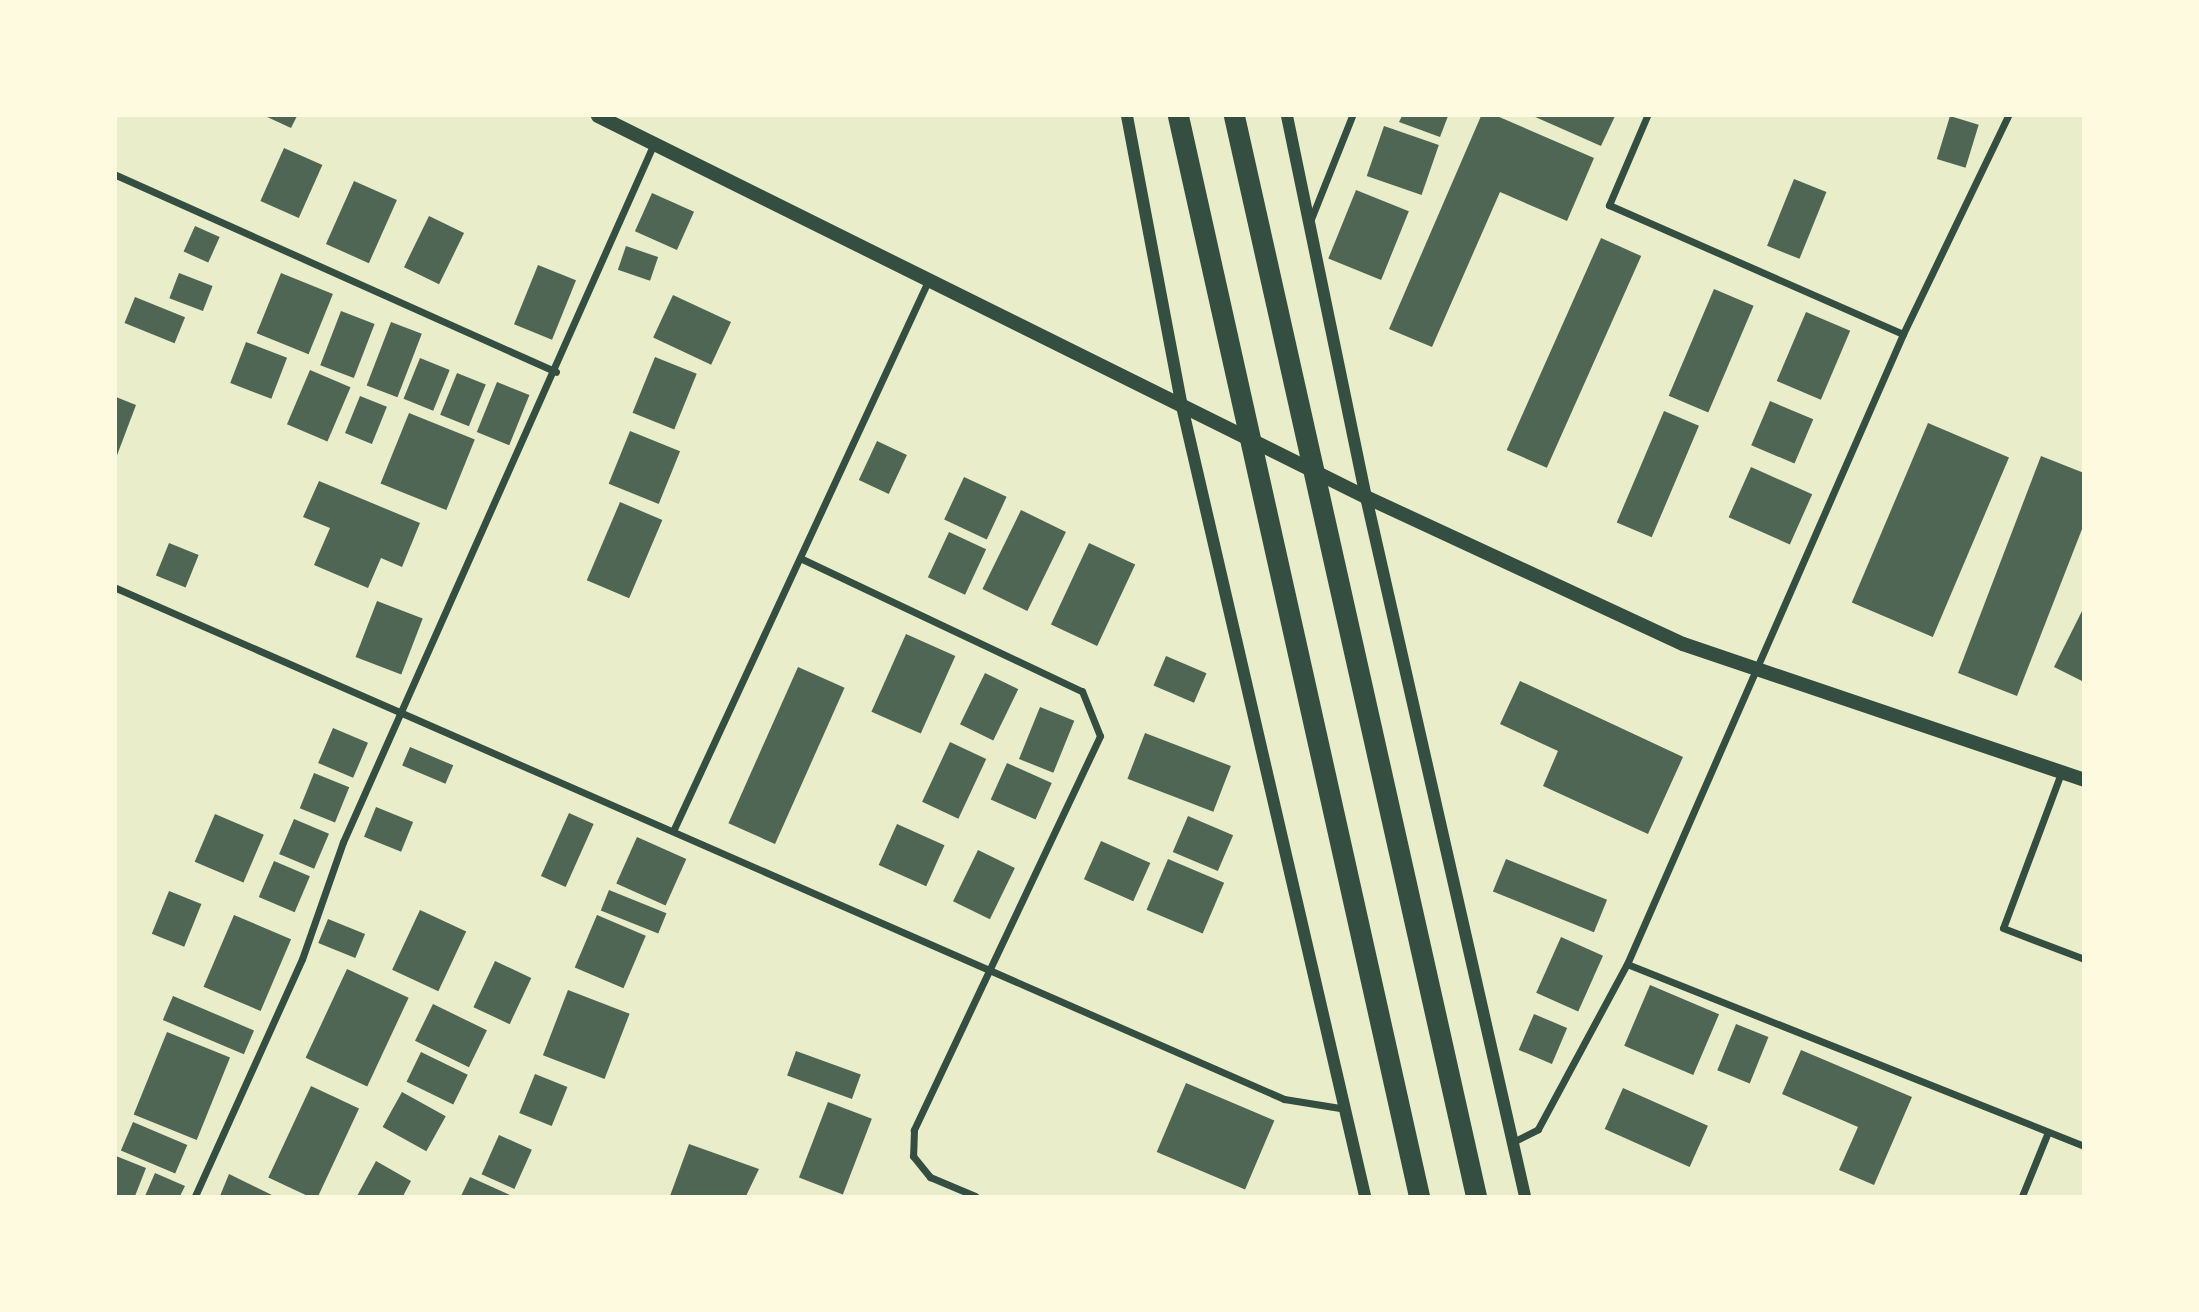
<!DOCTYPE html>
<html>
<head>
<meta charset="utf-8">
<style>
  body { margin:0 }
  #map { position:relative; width:2199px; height:1312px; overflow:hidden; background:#e9edc9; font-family:Jost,sans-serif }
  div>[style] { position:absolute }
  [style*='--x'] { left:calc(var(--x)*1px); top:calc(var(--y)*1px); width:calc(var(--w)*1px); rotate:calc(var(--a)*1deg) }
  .building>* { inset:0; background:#4f6655; transform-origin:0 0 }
  .minor>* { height:7px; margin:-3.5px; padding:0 3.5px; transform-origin:3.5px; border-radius:3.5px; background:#344e41 }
  .tertiary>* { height:12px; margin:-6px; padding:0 6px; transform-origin:6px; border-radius:6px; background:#344e41 }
  .secondary>* { height:14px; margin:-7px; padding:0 7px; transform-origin:7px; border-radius:7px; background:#344e41 }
  .motorway>* { height:21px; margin:-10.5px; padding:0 10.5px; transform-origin:10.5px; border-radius:10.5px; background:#344e41 }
  span { translate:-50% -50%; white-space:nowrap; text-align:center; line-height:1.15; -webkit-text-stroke:7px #fefae0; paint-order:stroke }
  .frame { position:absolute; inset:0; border:117px solid #fefae0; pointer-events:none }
</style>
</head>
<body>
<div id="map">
  <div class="building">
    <i style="clip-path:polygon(265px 116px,297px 116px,291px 128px)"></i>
    <i style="clip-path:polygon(1402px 116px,1448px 116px,1440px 137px,1399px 122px)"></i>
    <i style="clip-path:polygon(1481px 116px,1497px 116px,1594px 158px,1567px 221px,1500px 192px,1432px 347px,1389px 329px)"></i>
    <i style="clip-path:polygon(1533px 116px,1615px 116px,1601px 146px)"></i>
    <i style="left:1950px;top:116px;width:30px;height:45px;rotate:17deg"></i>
    <i style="left:1384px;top:126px;width:58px;height:53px;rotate:19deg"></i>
    <i style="left:284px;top:148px;width:42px;height:58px;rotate:24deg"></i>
    <i style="left:1794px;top:179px;width:35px;height:72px;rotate:22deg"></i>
    <i style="left:354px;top:181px;width:47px;height:69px;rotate:24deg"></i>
    <i style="left:1356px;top:190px;width:57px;height:74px;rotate:22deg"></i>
    <i style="left:652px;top:193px;width:46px;height:42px;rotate:24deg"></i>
    <i style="left:429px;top:216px;width:39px;height:57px;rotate:26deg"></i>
    <i style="left:195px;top:226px;width:27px;height:28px;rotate:24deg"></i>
    <i style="left:1601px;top:238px;width:44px;height:232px;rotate:24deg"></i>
    <i style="left:626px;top:246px;width:34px;height:25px;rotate:19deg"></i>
    <i style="left:538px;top:265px;width:41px;height:64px;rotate:22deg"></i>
    <i style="left:179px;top:273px;width:36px;height:27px;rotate:21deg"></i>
    <i style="left:281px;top:273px;width:56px;height:65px;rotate:22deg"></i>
    <i style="left:1714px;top:289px;width:43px;height:116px;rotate:23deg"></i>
    <i style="left:673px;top:295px;width:64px;height:47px;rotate:25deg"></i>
    <i style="left:135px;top:297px;width:54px;height:28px;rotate:22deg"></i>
    <i style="left:341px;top:311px;width:36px;height:58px;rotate:21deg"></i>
    <i style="left:1806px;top:312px;width:48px;height:75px;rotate:23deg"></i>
    <i style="left:391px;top:322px;width:33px;height:68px;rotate:21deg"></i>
    <i style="left:246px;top:342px;width:44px;height:44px;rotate:21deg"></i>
    <i style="left:655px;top:357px;width:45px;height:60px;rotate:22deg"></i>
    <i style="left:420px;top:358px;width:32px;height:44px;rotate:22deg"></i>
    <i style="left:310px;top:370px;width:44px;height:59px;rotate:23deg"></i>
    <i style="left:457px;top:373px;width:31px;height:45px;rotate:22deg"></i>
    <i style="left:497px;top:382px;width:35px;height:54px;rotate:22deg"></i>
    <i style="left:360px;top:396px;width:29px;height:40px;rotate:22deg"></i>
    <i style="clip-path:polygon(116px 397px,136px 405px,116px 458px)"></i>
    <i style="left:1770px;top:401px;width:47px;height:48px;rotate:23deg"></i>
    <i style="left:1664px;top:411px;width:38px;height:121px;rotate:23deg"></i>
    <i style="left:409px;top:413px;width:71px;height:76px;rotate:22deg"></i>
    <i style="left:1928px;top:423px;width:88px;height:195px;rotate:23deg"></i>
    <i style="left:630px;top:431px;width:54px;height:57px;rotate:22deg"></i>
    <i style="left:877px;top:441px;width:33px;height:43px;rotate:25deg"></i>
    <i style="clip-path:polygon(2041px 456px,2084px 473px,2084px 524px,2017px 696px,1958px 673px)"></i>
    <i style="left:1751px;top:467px;width:67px;height:55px;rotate:24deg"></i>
    <i style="left:964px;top:477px;width:47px;height:47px;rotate:25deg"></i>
    <i style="clip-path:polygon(319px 481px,420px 523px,402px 567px,381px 558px,368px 588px,314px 565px,330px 528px,303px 517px)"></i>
    <i style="left:620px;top:502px;width:46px;height:85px;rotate:23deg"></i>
    <i style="left:1021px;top:510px;width:50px;height:88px;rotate:26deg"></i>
    <i style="left:949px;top:532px;width:41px;height:50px;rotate:25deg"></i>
    <i style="left:169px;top:543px;width:32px;height:35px;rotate:22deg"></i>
    <i style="left:1089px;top:543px;width:51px;height:90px;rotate:25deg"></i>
    <i style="left:377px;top:601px;width:49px;height:60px;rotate:21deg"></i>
    <i style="clip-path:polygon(2084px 607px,2084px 682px,2054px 667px)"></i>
    <i style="left:906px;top:634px;width:54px;height:85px;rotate:24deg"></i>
    <i style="left:1166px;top:656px;width:44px;height:32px;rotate:23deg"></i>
    <i style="left:798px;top:667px;width:51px;height:171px;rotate:24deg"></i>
    <i style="left:985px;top:673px;width:37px;height:57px;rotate:26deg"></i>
    <i style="clip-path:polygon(1520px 681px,1683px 757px,1648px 834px,1543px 786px,1558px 751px,1500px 724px)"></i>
    <i style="left:1040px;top:707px;width:37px;height:56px;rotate:22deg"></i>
    <i style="left:333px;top:728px;width:38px;height:38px;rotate:23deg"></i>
    <i style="left:1145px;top:733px;width:92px;height:49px;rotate:21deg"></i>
    <i style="left:950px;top:742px;width:40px;height:66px;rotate:25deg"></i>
    <i style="left:410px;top:747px;width:47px;height:20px;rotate:23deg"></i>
    <i style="left:1007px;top:763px;width:49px;height:40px;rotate:24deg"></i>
    <i style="left:314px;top:773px;width:38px;height:38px;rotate:22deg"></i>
    <i style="left:376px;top:807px;width:40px;height:32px;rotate:22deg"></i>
    <i style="left:569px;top:813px;width:27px;height:69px;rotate:24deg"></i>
    <i style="left:215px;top:814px;width:53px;height:52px;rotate:23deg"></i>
    <i style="left:1188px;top:816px;width:49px;height:39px;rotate:23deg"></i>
    <i style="left:294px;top:819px;width:38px;height:38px;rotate:23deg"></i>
    <i style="left:897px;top:824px;width:52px;height:45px;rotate:24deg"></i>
    <i style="left:637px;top:837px;width:54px;height:51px;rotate:24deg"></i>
    <i style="left:1101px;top:841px;width:54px;height:42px;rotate:24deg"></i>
    <i style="left:978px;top:850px;width:41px;height:57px;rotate:26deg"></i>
    <i style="left:1168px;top:859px;width:61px;height:55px;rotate:23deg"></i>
    <i style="left:1506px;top:859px;width:109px;height:35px;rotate:22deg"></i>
    <i style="left:274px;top:861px;width:39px;height:39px;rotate:23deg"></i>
    <i style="left:609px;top:890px;width:62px;height:22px;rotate:22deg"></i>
    <i style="left:169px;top:891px;width:35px;height:46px;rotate:22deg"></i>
    <i style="left:420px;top:910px;width:51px;height:66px;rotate:25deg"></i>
    <i style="left:234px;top:915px;width:62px;height:78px;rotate:23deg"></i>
    <i style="left:597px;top:915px;width:53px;height:57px;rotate:23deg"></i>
    <i style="left:328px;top:919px;width:40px;height:26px;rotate:22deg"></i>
    <i style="left:1561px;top:937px;width:46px;height:61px;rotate:24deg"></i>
    <i style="left:495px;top:961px;width:40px;height:51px;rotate:25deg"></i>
    <i style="left:347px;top:969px;width:68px;height:98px;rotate:25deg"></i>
    <i style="left:1650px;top:985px;width:75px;height:66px;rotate:23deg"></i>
    <i style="left:568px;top:990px;width:66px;height:70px;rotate:21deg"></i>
    <i style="left:173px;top:996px;width:88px;height:26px;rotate:23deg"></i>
    <i style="left:433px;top:1004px;width:60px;height:41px;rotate:26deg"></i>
    <i style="left:1534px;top:1014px;width:36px;height:39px;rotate:23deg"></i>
    <i style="left:1736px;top:1024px;width:35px;height:50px;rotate:22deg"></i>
    <i style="left:167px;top:1032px;width:68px;height:89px;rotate:22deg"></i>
    <i style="clip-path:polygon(1801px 1050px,1912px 1097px,1874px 1185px,1839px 1170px,1858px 1127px,1782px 1094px)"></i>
    <i style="left:796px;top:1051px;width:69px;height:26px;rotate:20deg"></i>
    <i style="left:421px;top:1052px;width:52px;height:33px;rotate:26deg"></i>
    <i style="left:535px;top:1074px;width:35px;height:42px;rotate:22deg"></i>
    <i style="left:1186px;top:1083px;width:96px;height:75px;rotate:23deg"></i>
    <i style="left:311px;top:1086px;width:53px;height:101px;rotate:25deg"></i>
    <i style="left:1623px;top:1088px;width:93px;height:45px;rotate:24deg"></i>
    <i style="left:402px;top:1092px;width:50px;height:40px;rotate:29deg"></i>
    <i style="left:828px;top:1102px;width:47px;height:81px;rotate:21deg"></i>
    <i style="left:133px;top:1122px;width:59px;height:31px;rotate:23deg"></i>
    <i style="left:499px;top:1135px;width:36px;height:43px;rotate:24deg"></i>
    <i style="clip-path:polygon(689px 1144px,759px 1169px,746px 1196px,670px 1196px)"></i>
    <i style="clip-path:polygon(116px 1156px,146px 1168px,135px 1196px,116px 1196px)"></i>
    <i style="clip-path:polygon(376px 1161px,411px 1181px,403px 1196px,357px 1196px)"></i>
    <i style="clip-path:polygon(155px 1173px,185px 1186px,180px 1196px,145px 1196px)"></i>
    <i style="clip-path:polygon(229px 1174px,274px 1196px,220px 1196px)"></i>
    <i style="clip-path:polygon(470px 1177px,512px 1196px,461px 1196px)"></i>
  </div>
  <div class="minor">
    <i style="--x:1647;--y:116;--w:97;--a:113.1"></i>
    <i style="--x:1609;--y:205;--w:321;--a:23.7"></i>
    <i style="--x:116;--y:175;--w:482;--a:24.1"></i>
    <i style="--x:1311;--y:219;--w:111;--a:-68.3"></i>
    <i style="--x:800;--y:558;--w:312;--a:25.3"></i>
    <i style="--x:1082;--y:691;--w:48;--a:68.2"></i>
    <i style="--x:1100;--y:736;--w:436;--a:115.3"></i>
    <i style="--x:914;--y:1130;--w:26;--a:92"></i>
    <i style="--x:913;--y:1156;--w:27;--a:51"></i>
    <i style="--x:930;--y:1177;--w:49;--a:22.9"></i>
    <i style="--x:116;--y:588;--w:1275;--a:23.63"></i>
    <i style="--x:1284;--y:1099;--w:63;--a:9.2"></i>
    <i style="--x:2061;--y:773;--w:165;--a:110.5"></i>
    <i style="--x:2003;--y:928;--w:87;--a:20.9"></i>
    <i style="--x:674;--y:829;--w:606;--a:-65.13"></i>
    <i style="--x:1627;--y:964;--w:492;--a:21.7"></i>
    <i style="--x:1513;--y:1142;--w:28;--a:-27"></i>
    <i style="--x:1538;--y:1129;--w:187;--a:-61.7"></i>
    <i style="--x:1627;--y:964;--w:688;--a:-66.34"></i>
    <i style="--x:1903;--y:334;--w:242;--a:-64.3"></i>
    <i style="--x:195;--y:1196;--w:260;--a:-65.7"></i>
    <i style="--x:302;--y:959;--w:124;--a:-70.7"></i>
    <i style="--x:343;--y:842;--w:765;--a:-66.01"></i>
    <i style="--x:2022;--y:1196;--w:69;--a:-67.9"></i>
  </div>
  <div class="tertiary">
    <i style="--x:1127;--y:116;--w:291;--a:79.3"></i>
    <i style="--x:1181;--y:402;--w:815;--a:76.95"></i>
    <i style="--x:1287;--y:116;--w:389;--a:78.3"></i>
    <i style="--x:1366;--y:497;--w:717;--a:77.19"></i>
  </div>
  <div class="secondary">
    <i style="--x:598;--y:116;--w:857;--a:26.39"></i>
    <i style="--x:1366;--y:497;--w:349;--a:24.9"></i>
    <i style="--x:1683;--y:644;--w:423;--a:18.7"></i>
  </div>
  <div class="motorway">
    <i style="--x:1178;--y:116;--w:1107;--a:77.42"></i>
    <i style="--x:1234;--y:116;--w:1107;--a:77.37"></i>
  </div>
  <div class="frame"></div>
</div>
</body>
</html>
